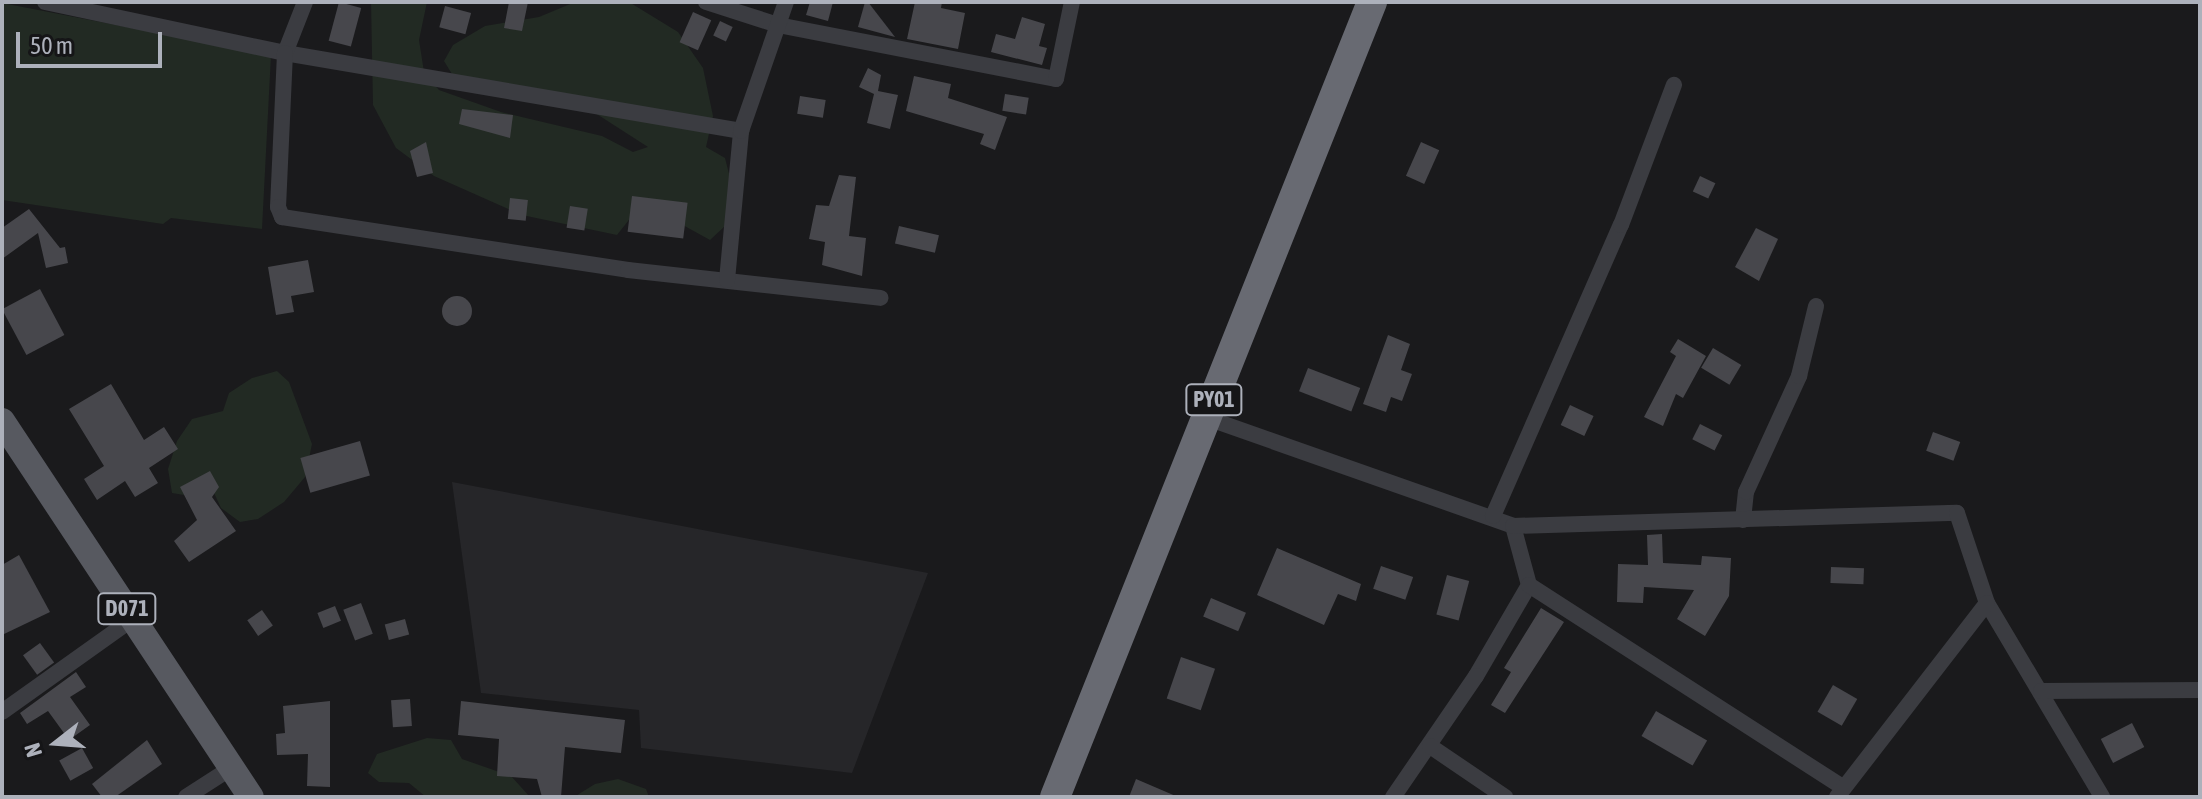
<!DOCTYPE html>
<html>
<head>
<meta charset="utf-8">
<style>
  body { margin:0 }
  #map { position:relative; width:2202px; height:799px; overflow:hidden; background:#1a1a1c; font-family:"Asap Condensed",sans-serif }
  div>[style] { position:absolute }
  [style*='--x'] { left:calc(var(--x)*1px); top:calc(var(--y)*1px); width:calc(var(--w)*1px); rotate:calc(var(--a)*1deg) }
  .built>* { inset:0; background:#262629 }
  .green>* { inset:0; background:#222a23 }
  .building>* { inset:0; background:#47474c; transform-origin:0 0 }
  .round { border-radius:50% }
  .street>* { height:16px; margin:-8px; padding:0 8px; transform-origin:8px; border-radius:8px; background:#3b3c41 }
  .primary>* { height:26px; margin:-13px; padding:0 13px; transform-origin:13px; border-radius:13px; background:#575960 }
  .highway>* { height:30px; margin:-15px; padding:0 15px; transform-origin:15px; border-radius:15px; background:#686a72 }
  span { translate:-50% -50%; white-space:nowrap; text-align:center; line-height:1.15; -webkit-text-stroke:7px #151517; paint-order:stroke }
  .shield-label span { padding:2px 6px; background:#151517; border:2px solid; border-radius:6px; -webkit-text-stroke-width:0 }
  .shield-label { font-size:22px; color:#adb1bb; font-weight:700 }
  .frame { position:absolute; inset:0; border:4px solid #adb1bb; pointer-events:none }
  .north { position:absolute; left:16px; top:703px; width:80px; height:80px; -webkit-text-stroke:6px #151517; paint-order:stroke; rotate:253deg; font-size:22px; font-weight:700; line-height:32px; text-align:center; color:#adb1bb }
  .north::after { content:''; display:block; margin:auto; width:28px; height:36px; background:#adb1bb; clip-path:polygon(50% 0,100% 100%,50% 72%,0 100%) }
  .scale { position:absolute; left:16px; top:32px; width:146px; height:36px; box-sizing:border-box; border:4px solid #adb1bb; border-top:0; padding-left:10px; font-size:24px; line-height:28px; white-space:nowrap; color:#adb1bb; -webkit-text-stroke:6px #151517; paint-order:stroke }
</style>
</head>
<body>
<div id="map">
  <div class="built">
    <i style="clip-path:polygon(452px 482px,928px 573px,852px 773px,641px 748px,639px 710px,481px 693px)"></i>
  </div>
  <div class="green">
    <i style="clip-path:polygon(371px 2px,427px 2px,419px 40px,424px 72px,439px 90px,501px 112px,602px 136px,633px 152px,648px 147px,592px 111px,455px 79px,444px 61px,453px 45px,485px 26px,539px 17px,575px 2px,629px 2px,678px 32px,703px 68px,713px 116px,706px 147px,725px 158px,739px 213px,710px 240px,652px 208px,632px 216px,617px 235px,522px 215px,434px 176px,396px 148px,373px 105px)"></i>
    <i style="clip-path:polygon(2px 3px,271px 55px,262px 229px,171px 218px,163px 224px,2px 200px)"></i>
    <i style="clip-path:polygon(277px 371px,289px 382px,312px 444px,305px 477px,284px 502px,258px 519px,240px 522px,221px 508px,209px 482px,184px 495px,172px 493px,168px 469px,177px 441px,192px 419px,223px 411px,229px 393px,252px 378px)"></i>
    <i style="clip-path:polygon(427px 738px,451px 740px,462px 759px,511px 776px,530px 797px,426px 797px,409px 783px,379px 782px,368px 773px,377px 754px)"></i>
    <i style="clip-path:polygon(618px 779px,646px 789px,649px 797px,574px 797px,595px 784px)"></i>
  </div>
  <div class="building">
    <i style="left:339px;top:2px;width:23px;height:40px;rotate:15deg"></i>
    <i style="clip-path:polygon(509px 2px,528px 2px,522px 31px,504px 28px)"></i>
    <i style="clip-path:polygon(810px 2px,833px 2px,828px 21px,806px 15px)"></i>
    <i style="clip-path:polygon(865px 2px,868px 2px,895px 37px,858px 27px)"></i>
    <i style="clip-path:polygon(915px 2px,942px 2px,941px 8px,965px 13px,958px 49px,907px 39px)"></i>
    <i style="left:445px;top:6px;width:27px;height:22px;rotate:15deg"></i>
    <i style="left:693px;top:12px;width:20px;height:33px;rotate:24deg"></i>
    <i style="clip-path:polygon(1022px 17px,1045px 24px,1039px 46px,1047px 48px,1042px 65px,991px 52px,996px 34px,1015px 39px)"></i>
    <i style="left:720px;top:21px;width:14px;height:16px;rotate:25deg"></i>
    <i style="clip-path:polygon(868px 68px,881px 75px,878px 91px,898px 95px,890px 129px,867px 123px,874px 94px,859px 87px)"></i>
    <i style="clip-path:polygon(914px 76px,951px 84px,948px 98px,1007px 117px,995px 150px,980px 144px,984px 134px,906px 111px)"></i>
    <i style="left:1005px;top:94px;width:24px;height:17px;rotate:9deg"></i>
    <i style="left:800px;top:96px;width:26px;height:18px;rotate:9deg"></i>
    <i style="clip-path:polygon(462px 109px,513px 115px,510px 138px,459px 124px)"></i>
    <i style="clip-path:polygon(426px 142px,433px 173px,417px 177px,410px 151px)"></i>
    <i style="left:1421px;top:142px;width:20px;height:37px;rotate:24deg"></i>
    <i style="clip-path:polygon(839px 175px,856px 177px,849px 236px,866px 238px,862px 276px,822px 265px,825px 242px,809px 239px,816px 205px,829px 206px)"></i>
    <i style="left:1700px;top:176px;width:17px;height:17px;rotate:25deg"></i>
    <i style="left:632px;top:196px;width:56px;height:36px;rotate:7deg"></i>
    <i style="left:510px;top:198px;width:18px;height:21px;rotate:6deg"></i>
    <i style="left:570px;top:206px;width:18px;height:22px;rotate:9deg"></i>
    <i style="clip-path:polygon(29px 209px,60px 248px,65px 247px,68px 263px,46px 268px,38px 233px,2px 259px,2px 228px)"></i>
    <i style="left:899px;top:226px;width:41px;height:18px;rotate:13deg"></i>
    <i style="clip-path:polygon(1756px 228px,1778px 239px,1759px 281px,1735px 267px)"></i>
    <i style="clip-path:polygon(308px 260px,314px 292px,291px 296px,294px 312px,276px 315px,268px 267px)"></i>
    <i style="left:40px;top:289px;width:52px;height:43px;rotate:62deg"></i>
    <i class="round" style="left:442px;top:296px;width:30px;height:30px"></i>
    <i style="clip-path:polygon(1388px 335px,1410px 344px,1401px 370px,1412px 374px,1402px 401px,1391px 397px,1386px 412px,1363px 404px)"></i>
    <i style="clip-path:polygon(1678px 339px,1706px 356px,1683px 398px,1676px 394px,1663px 426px,1644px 417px,1676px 356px,1670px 352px)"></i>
    <i style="left:1713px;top:348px;width:33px;height:23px;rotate:31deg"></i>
    <i style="left:1308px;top:368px;width:56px;height:25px;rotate:21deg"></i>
    <i style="clip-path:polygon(111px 384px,144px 440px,164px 427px,178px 449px,149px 468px,158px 483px,135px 497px,125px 481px,97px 500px,84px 479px,104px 466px,69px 409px)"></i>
    <i style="left:1570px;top:405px;width:26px;height:22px;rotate:25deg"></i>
    <i style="left:1700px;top:424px;width:25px;height:17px;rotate:27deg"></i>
    <i style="left:1933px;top:432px;width:29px;height:20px;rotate:20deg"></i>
    <i style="left:360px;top:441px;width:36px;height:62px;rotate:74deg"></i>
    <i style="clip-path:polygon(210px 471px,219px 487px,212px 497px,236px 531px,189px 562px,174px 541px,197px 520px,180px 487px)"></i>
    <i style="clip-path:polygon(1662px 534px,1663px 563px,1701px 565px,1702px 556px,1731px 558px,1729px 596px,1705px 636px,1677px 619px,1694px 590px,1644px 587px,1643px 603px,1617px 602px,1618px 564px,1648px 565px,1647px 535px)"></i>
    <i style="clip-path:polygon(1277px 548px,1361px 584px,1356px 601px,1338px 594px,1324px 625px,1257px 595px)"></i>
    <i style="clip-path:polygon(19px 555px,50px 612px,2px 635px,2px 565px)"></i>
    <i style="left:1381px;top:566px;width:34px;height:24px;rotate:19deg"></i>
    <i style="left:1831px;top:567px;width:33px;height:16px;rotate:2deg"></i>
    <i style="left:1447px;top:575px;width:23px;height:41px;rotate:15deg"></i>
    <i style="left:1211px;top:598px;width:38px;height:20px;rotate:23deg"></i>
    <i style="left:361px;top:603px;width:33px;height:19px;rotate:69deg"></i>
    <i style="left:335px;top:606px;width:16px;height:19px;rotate:68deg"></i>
    <i style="clip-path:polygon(1541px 608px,1564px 622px,1505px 713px,1491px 705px,1511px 672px,1504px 668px)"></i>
    <i style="left:262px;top:610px;width:19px;height:18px;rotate:55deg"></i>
    <i style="left:405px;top:619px;width:16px;height:21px;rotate:75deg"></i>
    <i style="left:40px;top:643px;width:24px;height:21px;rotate:54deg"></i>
    <i style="left:1181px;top:657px;width:36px;height:44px;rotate:19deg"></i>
    <i style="clip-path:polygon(76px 672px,86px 687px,70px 697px,90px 725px,69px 740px,48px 711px,27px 724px,20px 713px)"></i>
    <i style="left:1833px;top:685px;width:28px;height:31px;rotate:30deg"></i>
    <i style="left:410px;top:699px;width:27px;height:19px;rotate:86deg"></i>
    <i style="clip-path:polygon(330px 701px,330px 787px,307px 786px,308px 754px,277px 755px,276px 734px,285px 733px,283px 706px)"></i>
    <i style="clip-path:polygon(461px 701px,625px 720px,621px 753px,565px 747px,561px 797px,542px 797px,537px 779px,497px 776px,499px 739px,458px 735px)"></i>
    <i style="left:1656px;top:711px;width:59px;height:29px;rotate:30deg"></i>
    <i style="left:2132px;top:723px;width:27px;height:35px;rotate:63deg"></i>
    <i style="clip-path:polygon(147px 740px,162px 764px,115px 797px,102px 797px,92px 784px)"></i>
    <i style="left:82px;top:748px;width:23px;height:26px;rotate:61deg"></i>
    <i style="clip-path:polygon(1136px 779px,1178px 797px,1129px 797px)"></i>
  </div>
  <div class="street">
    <i style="--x:45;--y:2;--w:245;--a:12"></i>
    <i style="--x:285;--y:53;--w:463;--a:9.7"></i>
    <i style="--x:305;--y:2;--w:55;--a:111.4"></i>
    <i style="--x:285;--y:53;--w:154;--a:92.6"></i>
    <i style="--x:278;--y:207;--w:11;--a:68"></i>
    <i style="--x:282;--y:217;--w:350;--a:8.7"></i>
    <i style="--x:628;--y:270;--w:254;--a:6.3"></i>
    <i style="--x:706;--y:2;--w:76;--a:17.7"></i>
    <i style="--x:778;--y:25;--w:283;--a:11"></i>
    <i style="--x:1056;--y:79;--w:79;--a:-78.3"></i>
    <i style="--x:727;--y:280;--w:150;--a:-84.6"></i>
    <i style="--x:741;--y:131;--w:137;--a:-70.8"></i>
    <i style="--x:1207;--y:418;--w:324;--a:19.4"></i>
    <i style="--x:1513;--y:526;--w:61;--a:74.8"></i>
    <i style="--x:1529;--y:585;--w:105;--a:120.2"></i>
    <i style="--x:1476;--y:676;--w:147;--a:124.4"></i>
    <i style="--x:1493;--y:516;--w:318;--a:-66.3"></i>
    <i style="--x:1621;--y:225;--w:150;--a:-69.3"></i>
    <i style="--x:1743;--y:520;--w:28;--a:-84"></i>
    <i style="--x:1746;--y:492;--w:128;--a:-65.4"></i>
    <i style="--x:1799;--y:376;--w:72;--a:-76.3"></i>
    <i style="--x:1513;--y:526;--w:444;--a:-1.7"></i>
    <i style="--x:1957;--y:513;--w:95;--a:71.6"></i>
    <i style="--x:1987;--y:603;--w:226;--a:59.3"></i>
    <i style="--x:1529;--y:585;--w:373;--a:32.8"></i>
    <i style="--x:2041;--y:691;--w:159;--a:-0.4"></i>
    <i style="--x:2;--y:712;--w:162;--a:-35.5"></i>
    <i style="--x:1430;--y:746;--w:91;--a:34.2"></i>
    <i style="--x:186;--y:797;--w:54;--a:-32.8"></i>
    <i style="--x:1837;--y:797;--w:245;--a:-52.3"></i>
  </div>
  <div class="primary">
    <i style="--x:2;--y:421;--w:451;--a:56.5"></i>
  </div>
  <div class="highway">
    <i style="--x:1055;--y:797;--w:856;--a:-68.26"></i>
  </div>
  <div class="shield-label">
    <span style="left:1214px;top:400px">PY01</span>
    <span style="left:127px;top:609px">D071</span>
  </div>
  <div class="frame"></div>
  <div class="north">N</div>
  <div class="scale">50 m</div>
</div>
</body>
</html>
